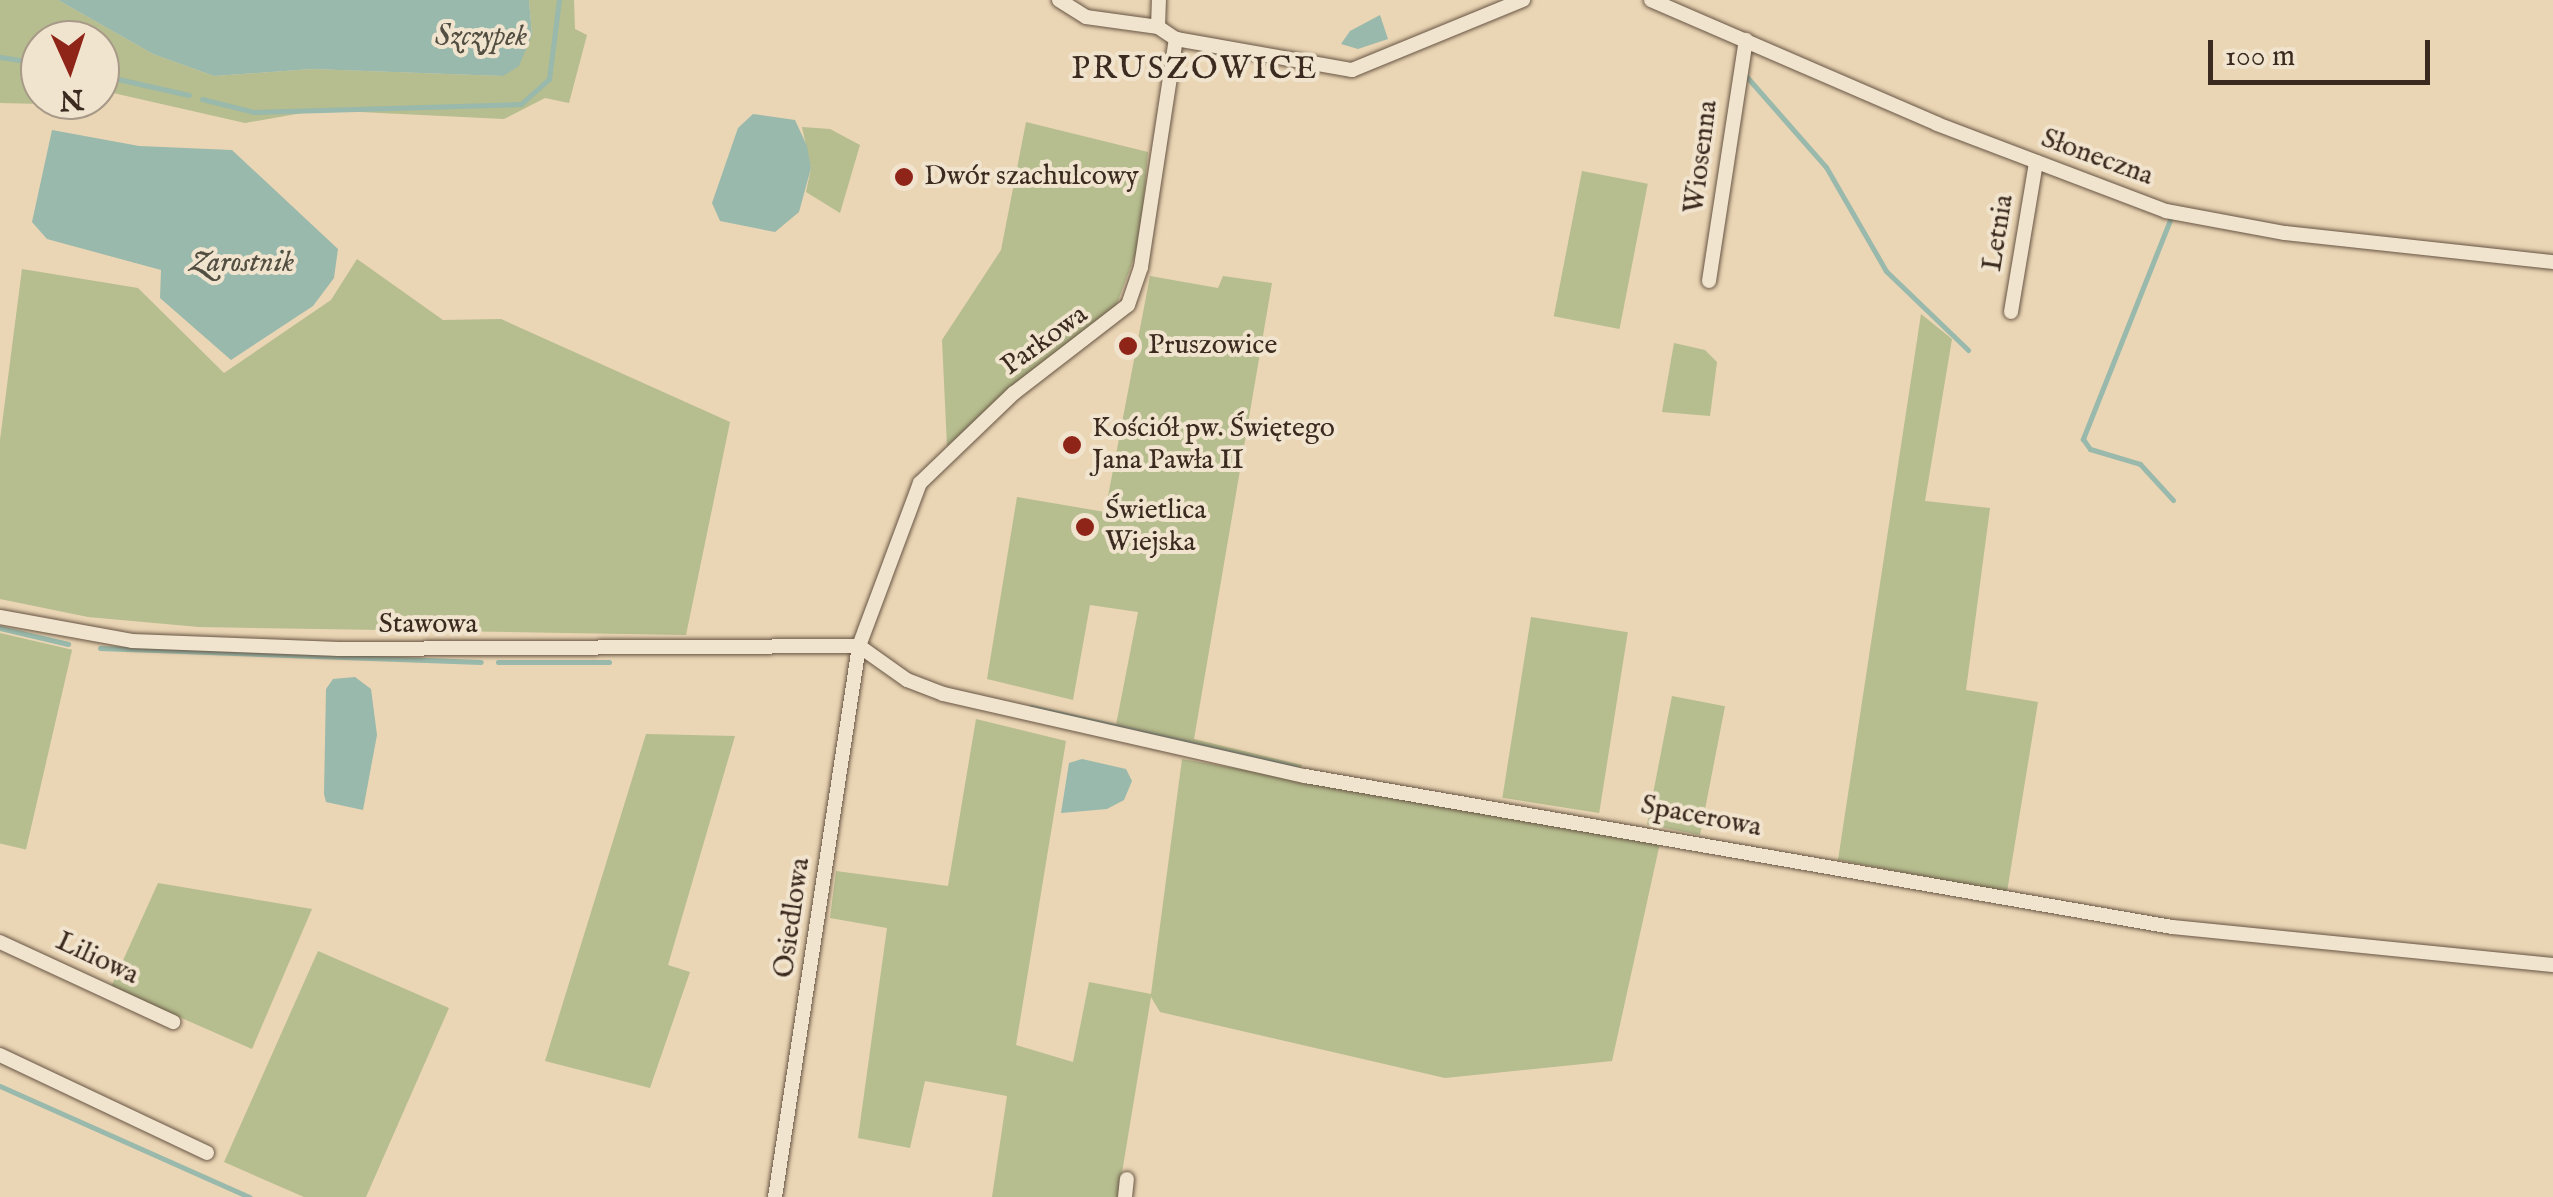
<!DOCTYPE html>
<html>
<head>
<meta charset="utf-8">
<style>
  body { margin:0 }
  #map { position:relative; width:2553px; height:1197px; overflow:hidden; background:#ead5b4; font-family:"IM FELL English",serif }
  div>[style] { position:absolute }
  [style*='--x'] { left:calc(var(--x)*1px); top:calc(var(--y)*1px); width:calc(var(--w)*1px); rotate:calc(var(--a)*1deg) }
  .green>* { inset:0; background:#b6bd8e; transform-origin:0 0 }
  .water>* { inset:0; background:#98b9ab }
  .stream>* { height:5px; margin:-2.5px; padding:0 2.5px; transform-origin:2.5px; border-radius:2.5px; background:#98b9ab }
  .roads { filter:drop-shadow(0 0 2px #675544) drop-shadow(0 0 2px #675544) }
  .street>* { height:14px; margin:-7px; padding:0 7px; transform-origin:7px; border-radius:7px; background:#f1e4ce }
  .dots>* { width:28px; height:28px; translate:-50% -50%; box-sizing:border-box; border:5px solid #f1e4ce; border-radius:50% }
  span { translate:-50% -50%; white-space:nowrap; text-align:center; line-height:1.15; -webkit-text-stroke:8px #f1e4ce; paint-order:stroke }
  .street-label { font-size:28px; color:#3b2a1f }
  .poi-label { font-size:28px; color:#3b2a1f }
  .left { translate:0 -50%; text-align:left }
  .water-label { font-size:30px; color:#524e42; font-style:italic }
  .quarter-label { font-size:32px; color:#3b2a1f; letter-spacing:2.5px }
  .north { position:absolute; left:20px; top:20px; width:100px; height:100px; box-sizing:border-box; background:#f1e4ce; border:2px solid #a89a88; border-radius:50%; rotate:177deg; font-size:28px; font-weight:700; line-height:40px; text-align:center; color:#3b2a1f }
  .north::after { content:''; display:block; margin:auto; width:35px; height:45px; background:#8f2418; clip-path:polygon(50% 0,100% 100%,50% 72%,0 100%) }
  .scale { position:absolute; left:2208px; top:40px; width:222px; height:45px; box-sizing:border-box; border:5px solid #3b2a1f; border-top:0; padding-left:12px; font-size:30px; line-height:35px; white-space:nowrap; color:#3b2a1f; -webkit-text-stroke:8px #f1e4ce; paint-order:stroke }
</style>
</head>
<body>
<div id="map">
  <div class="green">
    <i style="clip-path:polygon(0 0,58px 0,153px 54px,214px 76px,312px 69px,503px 76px,532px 35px,529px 0,574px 0,575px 29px,587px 35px,569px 103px,545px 98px,504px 119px,319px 110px,245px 123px,100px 90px,100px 40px,40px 40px,43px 104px,0 103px)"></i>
    <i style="clip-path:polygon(1026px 122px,1148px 152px,1140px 242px,1117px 304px,947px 446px,942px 340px,1001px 250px)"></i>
    <i style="clip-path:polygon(802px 127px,830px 129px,860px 145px,840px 213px,806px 192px,811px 168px)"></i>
    <i style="left:1582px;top:171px;width:67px;height:148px;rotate:11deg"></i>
    <i style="clip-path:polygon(357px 259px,443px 320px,501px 319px,730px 422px,686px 635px,199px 627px,88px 617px,0 599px,0 440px,22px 269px,138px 288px,224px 373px,331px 300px)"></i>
    <i style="clip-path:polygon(1150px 276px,1218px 288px,1223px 276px,1272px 283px,1194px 739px,1302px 765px,1300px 770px,1115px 730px,1138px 612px,1090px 605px,1073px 700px,987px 679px,1017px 497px,1105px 512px)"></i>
    <i style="clip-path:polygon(1921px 314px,1952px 339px,1925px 501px,1990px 508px,1966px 690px,2038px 702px,2007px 892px,1838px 860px)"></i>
    <i style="clip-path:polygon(1674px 343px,1705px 350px,1717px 362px,1710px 416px,1662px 412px)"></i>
    <i style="left:1531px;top:617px;width:98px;height:183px;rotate:9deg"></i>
    <i style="left:0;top:633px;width:74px;height:205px;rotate:13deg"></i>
    <i style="left:1672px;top:696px;width:54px;height:131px;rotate:11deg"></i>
    <i style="clip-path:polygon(976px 719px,1066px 741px,1016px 1045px,1073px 1062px,1089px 982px,1151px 994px,1182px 759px,1660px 843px,1612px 1061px,1445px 1078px,1160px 1012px,1151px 997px,1118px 1197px,992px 1197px,1007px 1096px,925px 1081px,910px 1148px,858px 1138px,887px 928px,830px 918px,836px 871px,948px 886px)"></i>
    <i style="clip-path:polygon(646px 734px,735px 736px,668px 965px,690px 972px,650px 1088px,545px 1061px)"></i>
    <i style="clip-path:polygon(158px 883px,312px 909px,252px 1049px,111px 987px)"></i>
    <i style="clip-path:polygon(318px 951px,449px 1008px,366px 1197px,304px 1197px,224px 1162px)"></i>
  </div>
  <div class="water">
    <i style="clip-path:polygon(58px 0,529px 0,532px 35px,519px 66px,503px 76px,312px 69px,214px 76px,153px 54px)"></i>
    <i style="clip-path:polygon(1380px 15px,1388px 39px,1358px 49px,1341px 44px,1350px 31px)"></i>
    <i style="clip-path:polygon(753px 114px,795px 120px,807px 146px,811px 168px,799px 212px,775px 232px,720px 221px,712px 203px,738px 128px)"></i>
    <i style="clip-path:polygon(52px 130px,139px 146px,232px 150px,338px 249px,334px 278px,313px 306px,231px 360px,160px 298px,161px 270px,47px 239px,32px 222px)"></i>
    <i style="clip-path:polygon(355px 677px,371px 689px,377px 735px,363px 810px,326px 802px,324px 794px,326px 689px,333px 679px)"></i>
    <i style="clip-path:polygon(1082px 759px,1126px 769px,1132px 781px,1124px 800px,1107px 809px,1061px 813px,1069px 763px)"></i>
  </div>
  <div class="stream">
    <i style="--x:0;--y:57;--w:40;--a:8.5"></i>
    <i style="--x:100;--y:75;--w:91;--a:12.7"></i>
    <i style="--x:1746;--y:76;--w:121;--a:48.7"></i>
    <i style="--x:1826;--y:167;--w:120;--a:60"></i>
    <i style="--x:1886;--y:271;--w:114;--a:43.9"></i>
    <i style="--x:202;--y:99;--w:54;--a:14"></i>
    <i style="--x:254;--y:112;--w:267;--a:-1.7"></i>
    <i style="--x:521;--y:104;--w:38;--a:-42"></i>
    <i style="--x:549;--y:79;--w:80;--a:-82.8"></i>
    <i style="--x:2170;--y:220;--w:236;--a:111.7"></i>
    <i style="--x:2083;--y:439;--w:12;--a:55"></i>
    <i style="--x:2090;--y:449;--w:52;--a:16.7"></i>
    <i style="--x:2140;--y:464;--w:49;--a:47.5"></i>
    <i style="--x:0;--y:628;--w:70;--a:13.2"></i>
    <i style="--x:100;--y:648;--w:381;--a:2.1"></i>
    <i style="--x:498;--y:662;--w:111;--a:0"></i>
    <i style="--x:1031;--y:707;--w:271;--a:12.8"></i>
    <i style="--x:0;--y:1086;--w:273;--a:24"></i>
  </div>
  <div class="roads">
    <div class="street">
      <i style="--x:1059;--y:0;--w:32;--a:32"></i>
      <i style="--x:1086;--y:17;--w:73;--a:7.9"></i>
      <i style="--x:1158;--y:27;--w:22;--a:34"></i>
      <i style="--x:1176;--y:39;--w:179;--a:10"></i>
      <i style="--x:1352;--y:70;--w:185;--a:-22.3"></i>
      <i style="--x:1651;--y:0;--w:312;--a:23.4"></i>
      <i style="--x:1937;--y:124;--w:245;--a:20.8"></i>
      <i style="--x:2166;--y:211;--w:121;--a:10.5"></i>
      <i style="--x:2285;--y:233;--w:270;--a:6.2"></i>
      <i style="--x:1158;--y:27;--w:27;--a:-88"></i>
      <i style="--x:1709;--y:281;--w:244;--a:-81.3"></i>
      <i style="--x:2011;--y:312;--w:152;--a:-80.5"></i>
      <i style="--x:0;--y:617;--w:134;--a:10.3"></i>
      <i style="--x:132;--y:641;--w:207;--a:2.2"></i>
      <i style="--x:339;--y:649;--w:520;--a:-0.33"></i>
      <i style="--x:859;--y:646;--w:59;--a:35.3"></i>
      <i style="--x:907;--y:680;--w:39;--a:21"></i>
      <i style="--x:943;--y:694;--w:371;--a:12.8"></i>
      <i style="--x:1305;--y:776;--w:880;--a:9.88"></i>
      <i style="--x:2172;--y:927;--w:383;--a:5.7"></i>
      <i style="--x:0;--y:942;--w:191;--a:24.8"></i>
      <i style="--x:0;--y:1055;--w:229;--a:25.3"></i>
      <i style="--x:775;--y:1197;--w:557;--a:-81.33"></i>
      <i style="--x:859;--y:646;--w:174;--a:-69.5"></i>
      <i style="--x:920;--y:483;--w:130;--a:-43.8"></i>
      <i style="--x:1014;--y:393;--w:144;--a:-37.7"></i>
      <i style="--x:1128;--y:305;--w:40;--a:-71.1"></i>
      <i style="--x:1141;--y:267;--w:231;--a:-81.3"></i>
      <i style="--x:1125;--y:1197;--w:18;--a:-84"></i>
    </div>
  </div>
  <div class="dots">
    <i style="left:904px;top:177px;background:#8f2418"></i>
    <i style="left:1128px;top:346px;background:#8f2418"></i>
    <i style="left:1072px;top:445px;background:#8f2418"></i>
    <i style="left:1085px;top:527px;background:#8f2418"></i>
  </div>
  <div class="street-label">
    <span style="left:1702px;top:157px;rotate:-83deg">Wiosenna</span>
    <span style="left:2097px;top:158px;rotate:20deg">Słoneczna</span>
    <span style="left:1999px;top:233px;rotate:-81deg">Letnia</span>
    <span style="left:1045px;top:341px;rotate:-36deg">Parkowa</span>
    <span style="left:428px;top:625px">Stawowa</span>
    <span style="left:1701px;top:817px;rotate:11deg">Spacerowa</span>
    <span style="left:793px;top:918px;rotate:-82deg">Osiedlowa</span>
    <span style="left:97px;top:959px;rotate:25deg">Liliowa</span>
  </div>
  <div class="poi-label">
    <span class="left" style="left:924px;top:177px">Dwór szachulcowy</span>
    <span class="left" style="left:1148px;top:346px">Pruszowice</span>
    <span class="left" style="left:1092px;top:445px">Kościół pw. Świętego<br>Jana Pawła II</span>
    <span class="left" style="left:1105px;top:527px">Świetlica<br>Wiejska</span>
  </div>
  <div class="water-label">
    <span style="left:481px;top:37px">Szczypek</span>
    <span style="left:242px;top:263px">Zarostnik</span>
  </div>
  <div class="quarter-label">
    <span style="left:1195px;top:70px">PRUSZOWICE</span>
  </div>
  <div class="north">N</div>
  <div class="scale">100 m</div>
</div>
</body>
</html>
